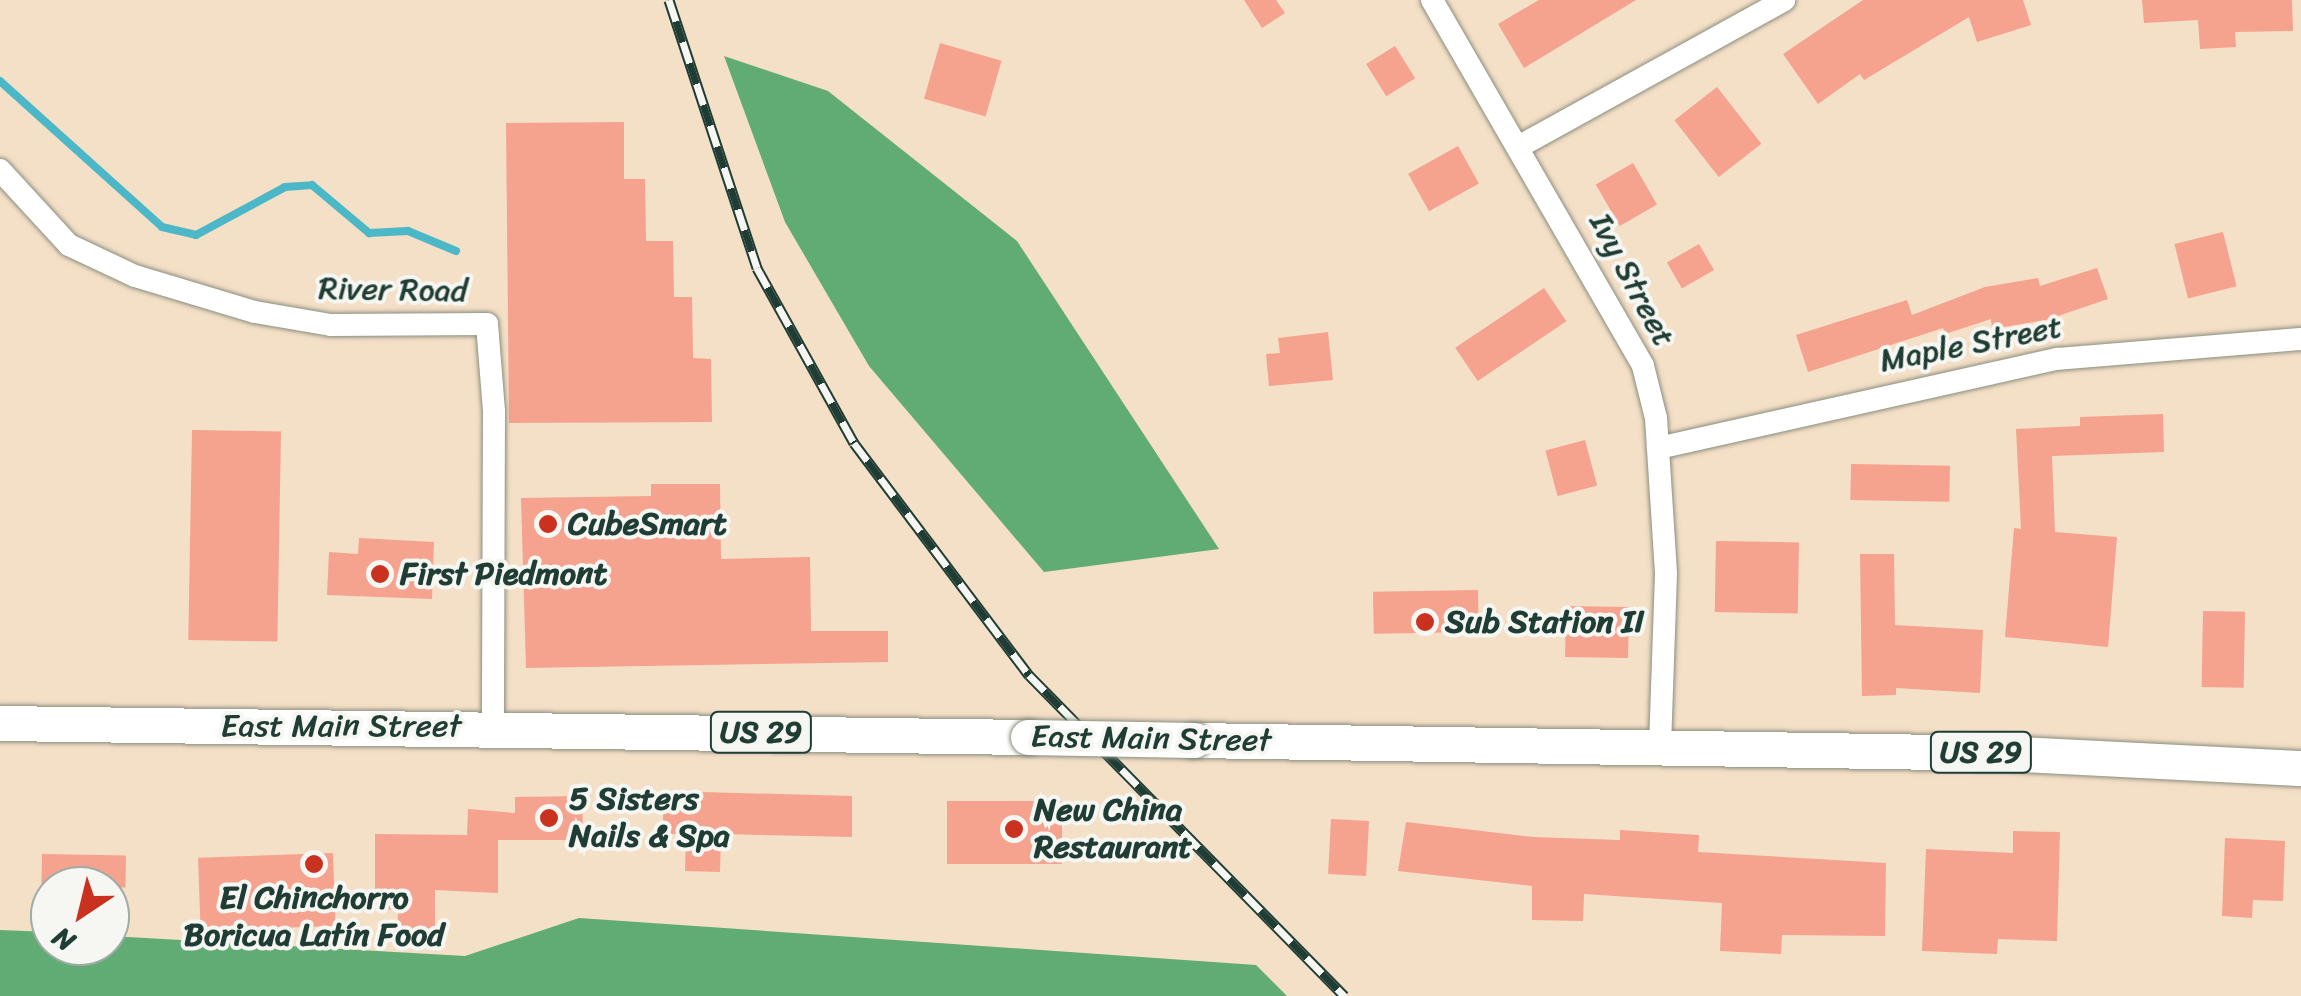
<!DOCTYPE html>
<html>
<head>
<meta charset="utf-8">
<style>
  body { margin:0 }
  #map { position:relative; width:2301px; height:996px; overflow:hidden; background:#f4dfc7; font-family:Sriracha,sans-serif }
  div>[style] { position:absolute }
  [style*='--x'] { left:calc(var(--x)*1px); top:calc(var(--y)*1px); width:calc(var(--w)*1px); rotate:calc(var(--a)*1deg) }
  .forest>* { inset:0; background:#60ac74 }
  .stream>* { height:8px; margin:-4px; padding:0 4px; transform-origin:4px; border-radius:4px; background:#4cb8c7 }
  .building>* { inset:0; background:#f5a28f; transform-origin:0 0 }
  .roads { filter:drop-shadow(0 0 2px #8a8e7e) drop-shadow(0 0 2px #8a8e7e) }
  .minor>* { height:22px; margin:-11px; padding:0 11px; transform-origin:11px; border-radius:11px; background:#fff }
  .primary>* { height:35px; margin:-17.5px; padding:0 17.5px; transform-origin:17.5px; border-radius:17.5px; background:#fff }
  .rail>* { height:11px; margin-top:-5.5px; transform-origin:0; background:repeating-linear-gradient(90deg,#f6f6f2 0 22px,#1f3d34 0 44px); box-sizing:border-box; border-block:2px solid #1f3d34 }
  .bridges { filter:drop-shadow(0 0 2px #8a8e7e) drop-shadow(0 0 2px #8a8e7e) }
  .primary-bridge>* { height:35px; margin:-17.5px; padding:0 17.5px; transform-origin:17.5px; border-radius:17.5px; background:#fff }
  .dots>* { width:28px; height:28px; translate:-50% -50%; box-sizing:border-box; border:5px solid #f6f6f2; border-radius:50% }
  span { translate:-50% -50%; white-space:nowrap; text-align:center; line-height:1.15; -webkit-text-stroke:8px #f6f6f2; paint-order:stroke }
  .shield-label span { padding:2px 8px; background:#f6f6f2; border:2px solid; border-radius:8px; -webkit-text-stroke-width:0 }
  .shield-label { font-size:30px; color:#1f3d34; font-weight:700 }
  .street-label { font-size:32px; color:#1f3d34 }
  .poi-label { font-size:32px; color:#1f3d34; font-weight:700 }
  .left { translate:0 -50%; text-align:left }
  .north { position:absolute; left:30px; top:866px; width:100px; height:100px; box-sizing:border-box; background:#f6f6f2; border:2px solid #a0aca6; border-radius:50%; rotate:215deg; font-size:28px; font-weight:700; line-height:40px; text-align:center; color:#1f3d34 }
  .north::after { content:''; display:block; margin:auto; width:35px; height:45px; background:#c8321e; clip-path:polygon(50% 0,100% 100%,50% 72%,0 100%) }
</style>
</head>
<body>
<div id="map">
  <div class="forest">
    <i style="clip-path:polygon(724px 56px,828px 91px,1017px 241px,1219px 549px,1044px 572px,869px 366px,785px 222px)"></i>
    <i style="clip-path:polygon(579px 918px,1256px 965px,1287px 996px,0 996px,0 930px,50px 932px,50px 946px,110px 946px,110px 936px,465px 956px)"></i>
  </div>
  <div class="stream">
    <i style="--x:0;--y:81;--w:218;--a:42"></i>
    <i style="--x:162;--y:227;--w:35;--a:13"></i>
    <i style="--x:196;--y:235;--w:101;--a:-28.3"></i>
    <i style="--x:285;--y:187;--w:27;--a:-4"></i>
    <i style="--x:312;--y:185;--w:75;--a:40.1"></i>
    <i style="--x:369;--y:233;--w:39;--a:-3"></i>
    <i style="--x:408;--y:231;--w:52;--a:22.6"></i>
  </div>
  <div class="building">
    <i style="clip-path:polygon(1244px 0,1276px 0,1285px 13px,1262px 28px)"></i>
    <i style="clip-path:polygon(1539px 0,1636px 0,1524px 68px,1498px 24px)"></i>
    <i style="clip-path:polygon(1863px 0,2023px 0,2031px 25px,1977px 42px,1969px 17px,1864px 80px,1860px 74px,1818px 104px,1783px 54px)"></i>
    <i style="clip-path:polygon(2142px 0,2292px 0,2293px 31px,2235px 32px,2236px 47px,2200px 49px,2198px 20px,2144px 23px)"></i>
    <i style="left:940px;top:43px;width:64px;height:58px;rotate:16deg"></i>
    <i style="left:1395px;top:46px;width:38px;height:34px;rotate:58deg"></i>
    <i style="left:1717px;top:87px;width:72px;height:54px;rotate:52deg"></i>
    <i style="clip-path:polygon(624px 122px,624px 179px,645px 179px,646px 241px,673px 241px,674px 297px,692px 297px,693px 358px,711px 359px,712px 422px,509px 423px,506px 123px)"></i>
    <i style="left:1458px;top:146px;width:43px;height:57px;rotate:61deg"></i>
    <i style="left:1633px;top:163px;width:48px;height:43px;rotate:60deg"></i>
    <i style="left:2223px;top:232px;width:56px;height:50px;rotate:76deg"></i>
    <i style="left:1699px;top:244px;width:30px;height:37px;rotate:60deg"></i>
    <i style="clip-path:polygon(2097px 268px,2108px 299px,2046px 320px,1992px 329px,1991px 319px,1945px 334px,1943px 328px,1808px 372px,1796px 335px,1907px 300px,1912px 315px,1985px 287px,2038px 278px,2040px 286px)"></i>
    <i style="left:1544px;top:288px;width:40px;height:107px;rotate:56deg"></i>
    <i style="clip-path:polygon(1328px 332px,1333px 380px,1269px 386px,1266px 354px,1280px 353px,1278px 338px)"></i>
    <i style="clip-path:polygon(2163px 414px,2164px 452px,2052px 456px,2055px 532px,2117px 537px,2108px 647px,2005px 637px,2014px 528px,2021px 529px,2016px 429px,2080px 426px,2080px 417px)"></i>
    <i style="left:192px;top:430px;width:89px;height:210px;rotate:1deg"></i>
    <i style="left:1585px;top:440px;width:47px;height:41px;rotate:75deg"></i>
    <i style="left:1851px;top:464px;width:99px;height:36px;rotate:1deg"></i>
    <i style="clip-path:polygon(651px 484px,720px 484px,721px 559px,810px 557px,811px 631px,888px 631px,888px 662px,526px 668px,521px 498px,651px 496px)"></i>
    <i style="clip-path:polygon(359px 538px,434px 542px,432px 599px,327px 595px,329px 552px,358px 554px)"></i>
    <i style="left:1716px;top:541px;width:83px;height:71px;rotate:1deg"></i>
    <i style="clip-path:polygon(1860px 554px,1894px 554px,1895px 625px,1983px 630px,1980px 693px,1896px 688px,1896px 695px,1862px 696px)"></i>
    <i style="left:1478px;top:590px;width:42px;height:105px;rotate:89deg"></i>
    <i style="left:1566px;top:606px;width:63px;height:51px;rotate:1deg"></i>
    <i style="left:2203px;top:611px;width:42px;height:76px;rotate:1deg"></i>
    <i style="clip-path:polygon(663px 791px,852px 796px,852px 837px,721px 834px,720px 872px,685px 871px,686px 834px,663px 834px)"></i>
    <i style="clip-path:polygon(582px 796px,583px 840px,498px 840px,498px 893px,435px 890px,435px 944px,397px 944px,398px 910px,375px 909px,375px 834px,467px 835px,468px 809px,515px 813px,515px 797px)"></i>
    <i style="left:947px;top:801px;width:115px;height:63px"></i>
    <i style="left:1331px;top:819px;width:38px;height:55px;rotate:3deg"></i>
    <i style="clip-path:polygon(1406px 822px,1533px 837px,1620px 840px,1620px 830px,1699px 835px,1698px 852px,1886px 863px,1885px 936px,1782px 935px,1781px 954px,1720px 951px,1722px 903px,1584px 894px,1583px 921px,1532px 920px,1532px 886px,1398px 871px)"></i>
    <i style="clip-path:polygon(2013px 831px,2060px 832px,2057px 941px,1998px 939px,1997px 954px,1922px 951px,1926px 849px,2013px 853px)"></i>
    <i style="clip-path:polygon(2225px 838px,2285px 841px,2283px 901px,2253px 900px,2252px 918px,2222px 916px)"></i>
    <i style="left:333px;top:853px;width:73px;height:135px;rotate:88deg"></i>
    <i style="left:42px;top:854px;width:84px;height:32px;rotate:1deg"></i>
  </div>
  <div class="roads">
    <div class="minor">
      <i style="--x:1432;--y:0;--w:422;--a:60"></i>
      <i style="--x:1643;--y:366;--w:54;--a:76"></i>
      <i style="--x:1656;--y:418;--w:156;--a:86.3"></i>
      <i style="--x:1666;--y:574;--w:171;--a:92"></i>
      <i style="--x:1520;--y:146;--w:302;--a:-28.9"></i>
      <i style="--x:0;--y:170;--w:102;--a:47.4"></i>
      <i style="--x:69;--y:245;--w:73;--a:25.2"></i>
      <i style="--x:135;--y:276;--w:125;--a:16.7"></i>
      <i style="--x:255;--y:312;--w:77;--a:9.7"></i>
      <i style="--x:331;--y:325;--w:156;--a:-0.4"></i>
      <i style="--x:487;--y:324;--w:87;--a:85.4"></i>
      <i style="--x:494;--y:411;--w:316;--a:90.2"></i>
      <i style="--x:1658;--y:448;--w:409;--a:-12.6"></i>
      <i style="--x:2057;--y:359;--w:245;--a:-4.7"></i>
    </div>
    <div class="primary">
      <i style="--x:0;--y:723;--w:1028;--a:0.78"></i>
      <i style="--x:1194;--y:740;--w:807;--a:0.92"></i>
      <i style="--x:2001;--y:753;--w:300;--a:2.9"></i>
    </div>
  </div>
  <div class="rail">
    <i style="--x:669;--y:0;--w:282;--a:71.8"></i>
    <i style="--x:757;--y:268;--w:200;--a:61"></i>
    <i style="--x:854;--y:443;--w:291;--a:53"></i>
    <i style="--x:1029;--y:675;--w:450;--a:45.5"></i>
  </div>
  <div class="bridges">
    <div class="primary-bridge">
      <i style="--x:1028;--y:737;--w:166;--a:1"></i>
    </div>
  </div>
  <div class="dots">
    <i style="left:548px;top:524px;background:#c8321e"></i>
    <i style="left:380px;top:574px;background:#c8321e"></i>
    <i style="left:1425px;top:622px;background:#c8321e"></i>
    <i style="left:549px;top:818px;background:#c8321e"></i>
    <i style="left:1014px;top:829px;background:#c8321e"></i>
    <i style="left:314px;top:864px;background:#c8321e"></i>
  </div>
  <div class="shield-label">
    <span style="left:761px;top:732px">US 29</span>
    <span style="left:1981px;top:752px">US 29</span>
  </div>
  <div class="street-label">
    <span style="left:1632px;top:280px;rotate:62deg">Ivy Street</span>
    <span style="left:393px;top:290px;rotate:1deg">River Road</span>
    <span style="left:1971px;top:344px;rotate:-11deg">Maple Street</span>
    <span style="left:341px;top:726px">East Main Street</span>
    <span style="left:1151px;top:739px;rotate:1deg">East Main Street</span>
  </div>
  <div class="poi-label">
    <span class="left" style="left:568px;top:524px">CubeSmart</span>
    <span class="left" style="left:400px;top:574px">First Piedmont</span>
    <span class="left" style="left:1445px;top:622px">Sub Station II</span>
    <span class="left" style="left:569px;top:818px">5 Sisters<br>Nails &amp; Spa</span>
    <span class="left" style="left:1034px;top:829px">New China<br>Restaurant</span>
    <span style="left:314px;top:917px">El Chinchorro<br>Boricua Latín Food</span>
  </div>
  <div class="north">N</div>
</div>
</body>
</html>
